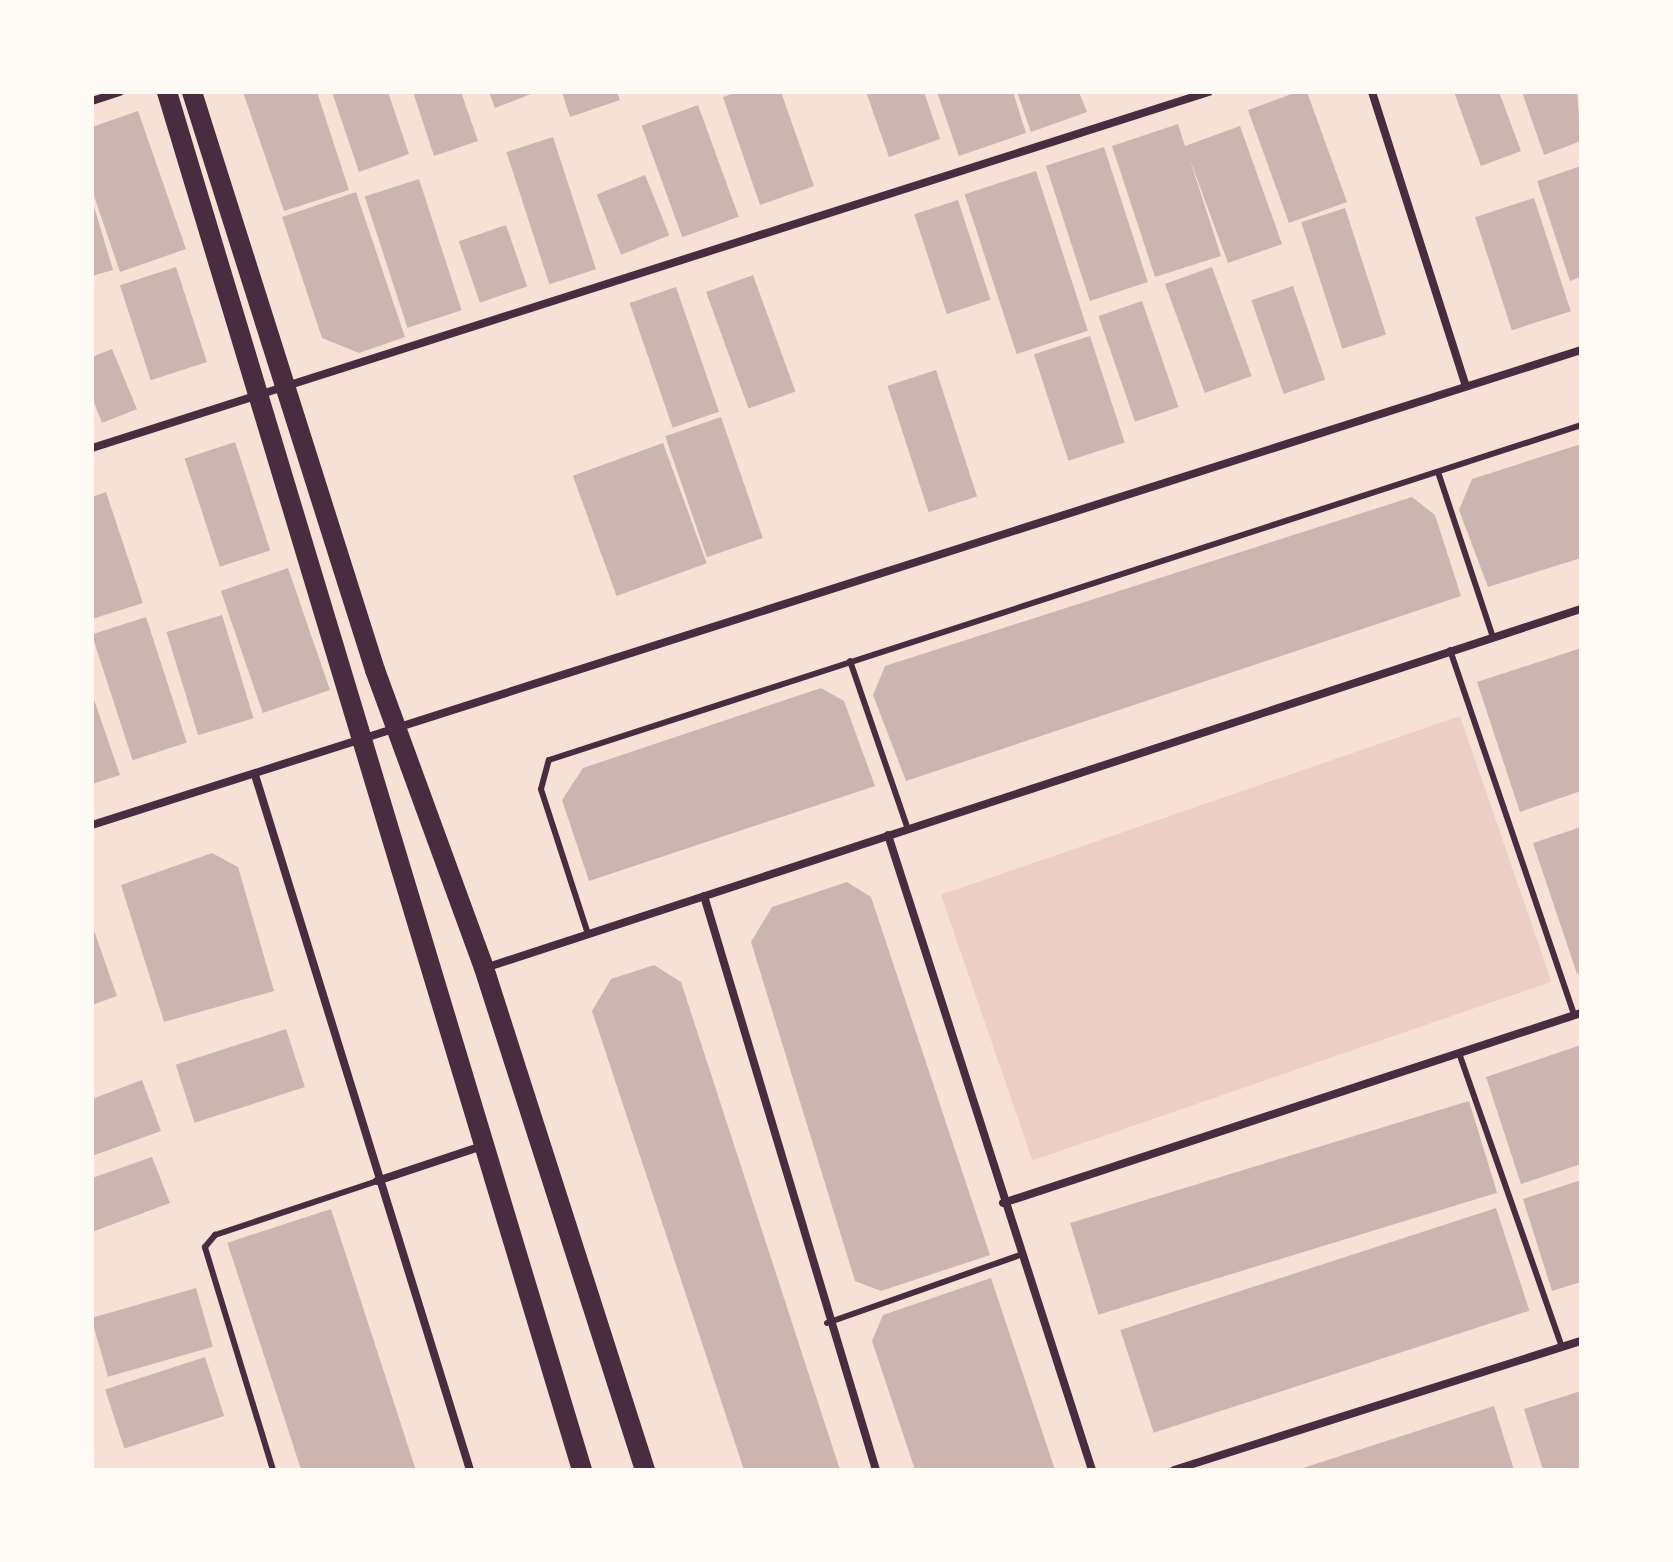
<!DOCTYPE html>
<html>
<head>
<meta charset="utf-8">
<style>
  body { margin:0 }
  #map { position:relative; width:1673px; height:1562px; overflow:hidden; background:#f7e1d7; font-family:Lato,sans-serif }
  div>[style] { position:absolute }
  [style*='--x'] { left:calc(var(--x)*1px); top:calc(var(--y)*1px); width:calc(var(--w)*1px); rotate:calc(var(--a)*1deg) }
  .green>* { inset:0; background:#ebcfc5; transform-origin:0 0 }
  .building>* { inset:0; background:#ccb4b1; transform-origin:0 0 }
  .service>* { height:6px; margin:-3px; padding:0 3px; transform-origin:3px; border-radius:3px; background:#4a2c40 }
  .minor>* { height:8px; margin:-4px; padding:0 4px; transform-origin:4px; border-radius:4px; background:#4a2c40 }
  .primary>* { height:20px; margin:-10px; padding:0 10px; transform-origin:10px; border-radius:10px; background:#4a2c40 }
  span { translate:-50% -50%; white-space:nowrap; text-align:center; line-height:1.15; -webkit-text-stroke:6px #fffaf5; paint-order:stroke }
  .frame { position:absolute; inset:0; border:94px solid #fffaf5; pointer-events:none }
</style>
</head>
<body>
<div id="map">
  <div class="green">
    <i style="left:1460px;top:716px;width:281px;height:549px;rotate:71deg"></i>
  </div>
  <div class="building">
    <i style="clip-path:polygon(243px 92px,317px 92px,349px 190px,284px 211px)"></i>
    <i style="clip-path:polygon(332px 92px,388px 92px,409px 154px,359px 172px)"></i>
    <i style="clip-path:polygon(413px 92px,461px 92px,478px 141px,434px 156px)"></i>
    <i style="clip-path:polygon(489px 92px,536px 92px,495px 108px)"></i>
    <i style="clip-path:polygon(562px 92px,617px 92px,620px 100px,570px 117px)"></i>
    <i style="clip-path:polygon(738px 92px,781px 92px,814px 186px,760px 205px,723px 97px)"></i>
    <i style="clip-path:polygon(866px 92px,924px 92px,940px 139px,889px 157px)"></i>
    <i style="clip-path:polygon(937px 92px,1013px 92px,1026px 133px,959px 156px)"></i>
    <i style="clip-path:polygon(1017px 92px,1079px 92px,1087px 112px,1031px 132px)"></i>
    <i style="clip-path:polygon(1297px 92px,1307px 92px,1347px 202px,1289px 223px,1248px 110px)"></i>
    <i style="clip-path:polygon(1454px 92px,1499px 92px,1521px 151px,1481px 166px)"></i>
    <i style="clip-path:polygon(1522px 92px,1577px 92px,1581px 141px,1544px 155px)"></i>
    <i style="left:698px;top:105px;width:119px;height:60px;rotate:70deg"></i>
    <i style="clip-path:polygon(138px 111px,186px 249px,120px 272px,92px 190px,92px 127px)"></i>
    <i style="clip-path:polygon(1178px 124px,1185px 146px,1240px 126px,1282px 244px,1228px 263px,1189px 157px,1221px 256px,1155px 277px,1112px 146px)"></i>
    <i style="left:553px;top:137px;width:139px;height:49px;rotate:72deg"></i>
    <i style="left:1104px;top:147px;width:142px;height:61px;rotate:72deg"></i>
    <i style="clip-path:polygon(1581px 166px,1581px 277px,1570px 281px,1537px 181px)"></i>
    <i style="left:1036px;top:171px;width:168px;height:75px;rotate:72deg"></i>
    <i style="left:645px;top:175px;width:65px;height:52px;rotate:68deg"></i>
    <i style="left:419px;top:179px;width:138px;height:57px;rotate:72deg"></i>
    <i style="clip-path:polygon(356px 192px,405px 337px,359px 353px,322px 338px,282px 217px)"></i>
    <i style="left:1534px;top:198px;width:119px;height:62px;rotate:72deg"></i>
    <i style="left:958px;top:200px;width:105px;height:46px;rotate:72deg"></i>
    <i style="clip-path:polygon(93px 203px,113px 270px,92px 276px,92px 204px)"></i>
    <i style="left:1345px;top:208px;width:133px;height:46px;rotate:72deg"></i>
    <i style="left:506px;top:225px;width:65px;height:50px;rotate:71deg"></i>
    <i style="left:176px;top:267px;width:100px;height:59px;rotate:72deg"></i>
    <i style="left:1212px;top:267px;width:116px;height:50px;rotate:70deg"></i>
    <i style="left:753px;top:275px;width:124px;height:50px;rotate:70deg"></i>
    <i style="left:1293px;top:286px;width:99px;height:44px;rotate:71deg"></i>
    <i style="left:676px;top:287px;width:132px;height:49px;rotate:71deg"></i>
    <i style="left:1142px;top:301px;width:112px;height:46px;rotate:71deg"></i>
    <i style="left:1090px;top:336px;width:112px;height:59px;rotate:72deg"></i>
    <i style="clip-path:polygon(112px 349px,137px 409px,102px 423px,92px 397px,92px 357px)"></i>
    <i style="left:936px;top:370px;width:133px;height:51px;rotate:72deg"></i>
    <i style="left:721px;top:417px;width:128px;height:59px;rotate:71deg"></i>
    <i style="left:235px;top:442px;width:114px;height:53px;rotate:72deg"></i>
    <i style="left:663px;top:443px;width:128px;height:96px;rotate:70deg"></i>
    <i style="clip-path:polygon(1581px 444px,1581px 558px,1488px 587px,1459px 510px,1472px 479px)"></i>
    <i style="clip-path:polygon(106px 492px,143px 603px,92px 619px,92px 497px)"></i>
    <i style="clip-path:polygon(1412px 497px,1435px 515px,1461px 596px,906px 781px,873px 695px,885px 666px)"></i>
    <i style="left:288px;top:568px;width:129px;height:71px;rotate:71deg"></i>
    <i style="left:222px;top:615px;width:108px;height:58px;rotate:73deg"></i>
    <i style="left:146px;top:617px;width:132px;height:57px;rotate:72deg"></i>
    <i style="clip-path:polygon(1581px 648px,1581px 791px,1520px 812px,1477px 682px)"></i>
    <i style="clip-path:polygon(821px 688px,844px 701px,875px 786px,589px 881px,562px 800px,583px 768px)"></i>
    <i style="clip-path:polygon(92px 694px,120px 775px,92px 784px)"></i>
    <i style="clip-path:polygon(1581px 827px,1581px 973px,1577px 974px,1533px 843px)"></i>
    <i style="clip-path:polygon(212px 853px,238px 867px,274px 991px,164px 1022px,121px 885px)"></i>
    <i style="clip-path:polygon(847px 882px,871px 897px,990px 1255px,881px 1291px,855px 1281px,751px 942px,772px 907px)"></i>
    <i style="clip-path:polygon(92px 925px,117px 996px,92px 1005px)"></i>
    <i style="clip-path:polygon(654px 965px,681px 982px,840px 1470px,744px 1470px,592px 1011px,611px 979px)"></i>
    <i style="left:286px;top:1029px;width:61px;height:116px;rotate:72deg"></i>
    <i style="clip-path:polygon(1581px 1045px,1581px 1164px,1521px 1184px,1486px 1077px)"></i>
    <i style="clip-path:polygon(142px 1080px,161px 1131px,92px 1156px,92px 1099px)"></i>
    <i style="left:1469px;top:1101px;width:96px;height:417px;rotate:73deg"></i>
    <i style="clip-path:polygon(152px 1157px,170px 1203px,92px 1232px,92px 1178px)"></i>
    <i style="clip-path:polygon(1581px 1180px,1581px 1282px,1552px 1291px,1523px 1199px)"></i>
    <i style="left:1496px;top:1208px;width:108px;height:395px;rotate:72deg"></i>
    <i style="left:331px;top:1209px;width:275px;height:109px;rotate:72deg"></i>
    <i style="clip-path:polygon(991px 1278px,1055px 1470px,915px 1470px,872px 1341px,883px 1315px)"></i>
    <i style="left:196px;top:1288px;width:61px;height:109px;rotate:74deg"></i>
    <i style="left:205px;top:1357px;width:62px;height:105px;rotate:72deg"></i>
    <i style="clip-path:polygon(1581px 1391px,1581px 1470px,1543px 1470px,1524px 1409px)"></i>
    <i style="clip-path:polygon(1494px 1406px,1514px 1470px,1301px 1470px,1300px 1469px)"></i>
  </div>
  <div class="service">
    <i style="--x:1438;--y:472;--w:174;--a:71.6"></i>
    <i style="--x:1450;--y:650;--w:385;--a:71.2"></i>
    <i style="--x:850;--y:661;--w:178;--a:71"></i>
    <i style="--x:588;--y:934;--w:152;--a:-108"></i>
    <i style="--x:541;--y:789;--w:30;--a:-75"></i>
    <i style="--x:549;--y:760;--w:1085;--a:-17.98"></i>
    <i style="--x:1459;--y:1053;--w:312;--a:70.7"></i>
    <i style="--x:827;--y:1323;--w:205;--a:-19.4"></i>
    <i style="--x:273;--y:1470;--w:233;--a:-107"></i>
    <i style="--x:205;--y:1247;--w:16;--a:-50"></i>
    <i style="--x:215;--y:1235;--w:171;--a:-18.4"></i>
  </div>
  <div class="minor">
    <i style="--x:1372;--y:92;--w:309;--a:72.3"></i>
    <i style="--x:92;--y:101;--w:29;--a:-18"></i>
    <i style="--x:92;--y:448;--w:1172;--a:-17.68"></i>
    <i style="--x:255;--y:775;--w:727;--a:72.81"></i>
    <i style="--x:92;--y:825;--w:1563;--a:-17.69"></i>
    <i style="--x:888;--y:835;--w:667;--a:72.19"></i>
    <i style="--x:704;--y:896;--w:599;--a:73.32"></i>
    <i style="--x:485;--y:968;--w:1153;--a:-18.14"></i>
    <i style="--x:377;--y:1181;--w:108;--a:-18.4"></i>
    <i style="--x:1003;--y:1203;--w:608;--a:-18.2"></i>
    <i style="--x:1174;--y:1470;--w:427;--a:-17.6"></i>
  </div>
  <div class="primary">
    <i style="--x:167;--y:92;--w:1439;--a:73.24"></i>
    <i style="--x:192;--y:92;--w:606;--a:72.43"></i>
    <i style="--x:375;--y:670;--w:317;--a:69.9"></i>
    <i style="--x:484;--y:968;--w:527;--a:72.22"></i>
  </div>
  <div class="frame"></div>
</div>
</body>
</html>
